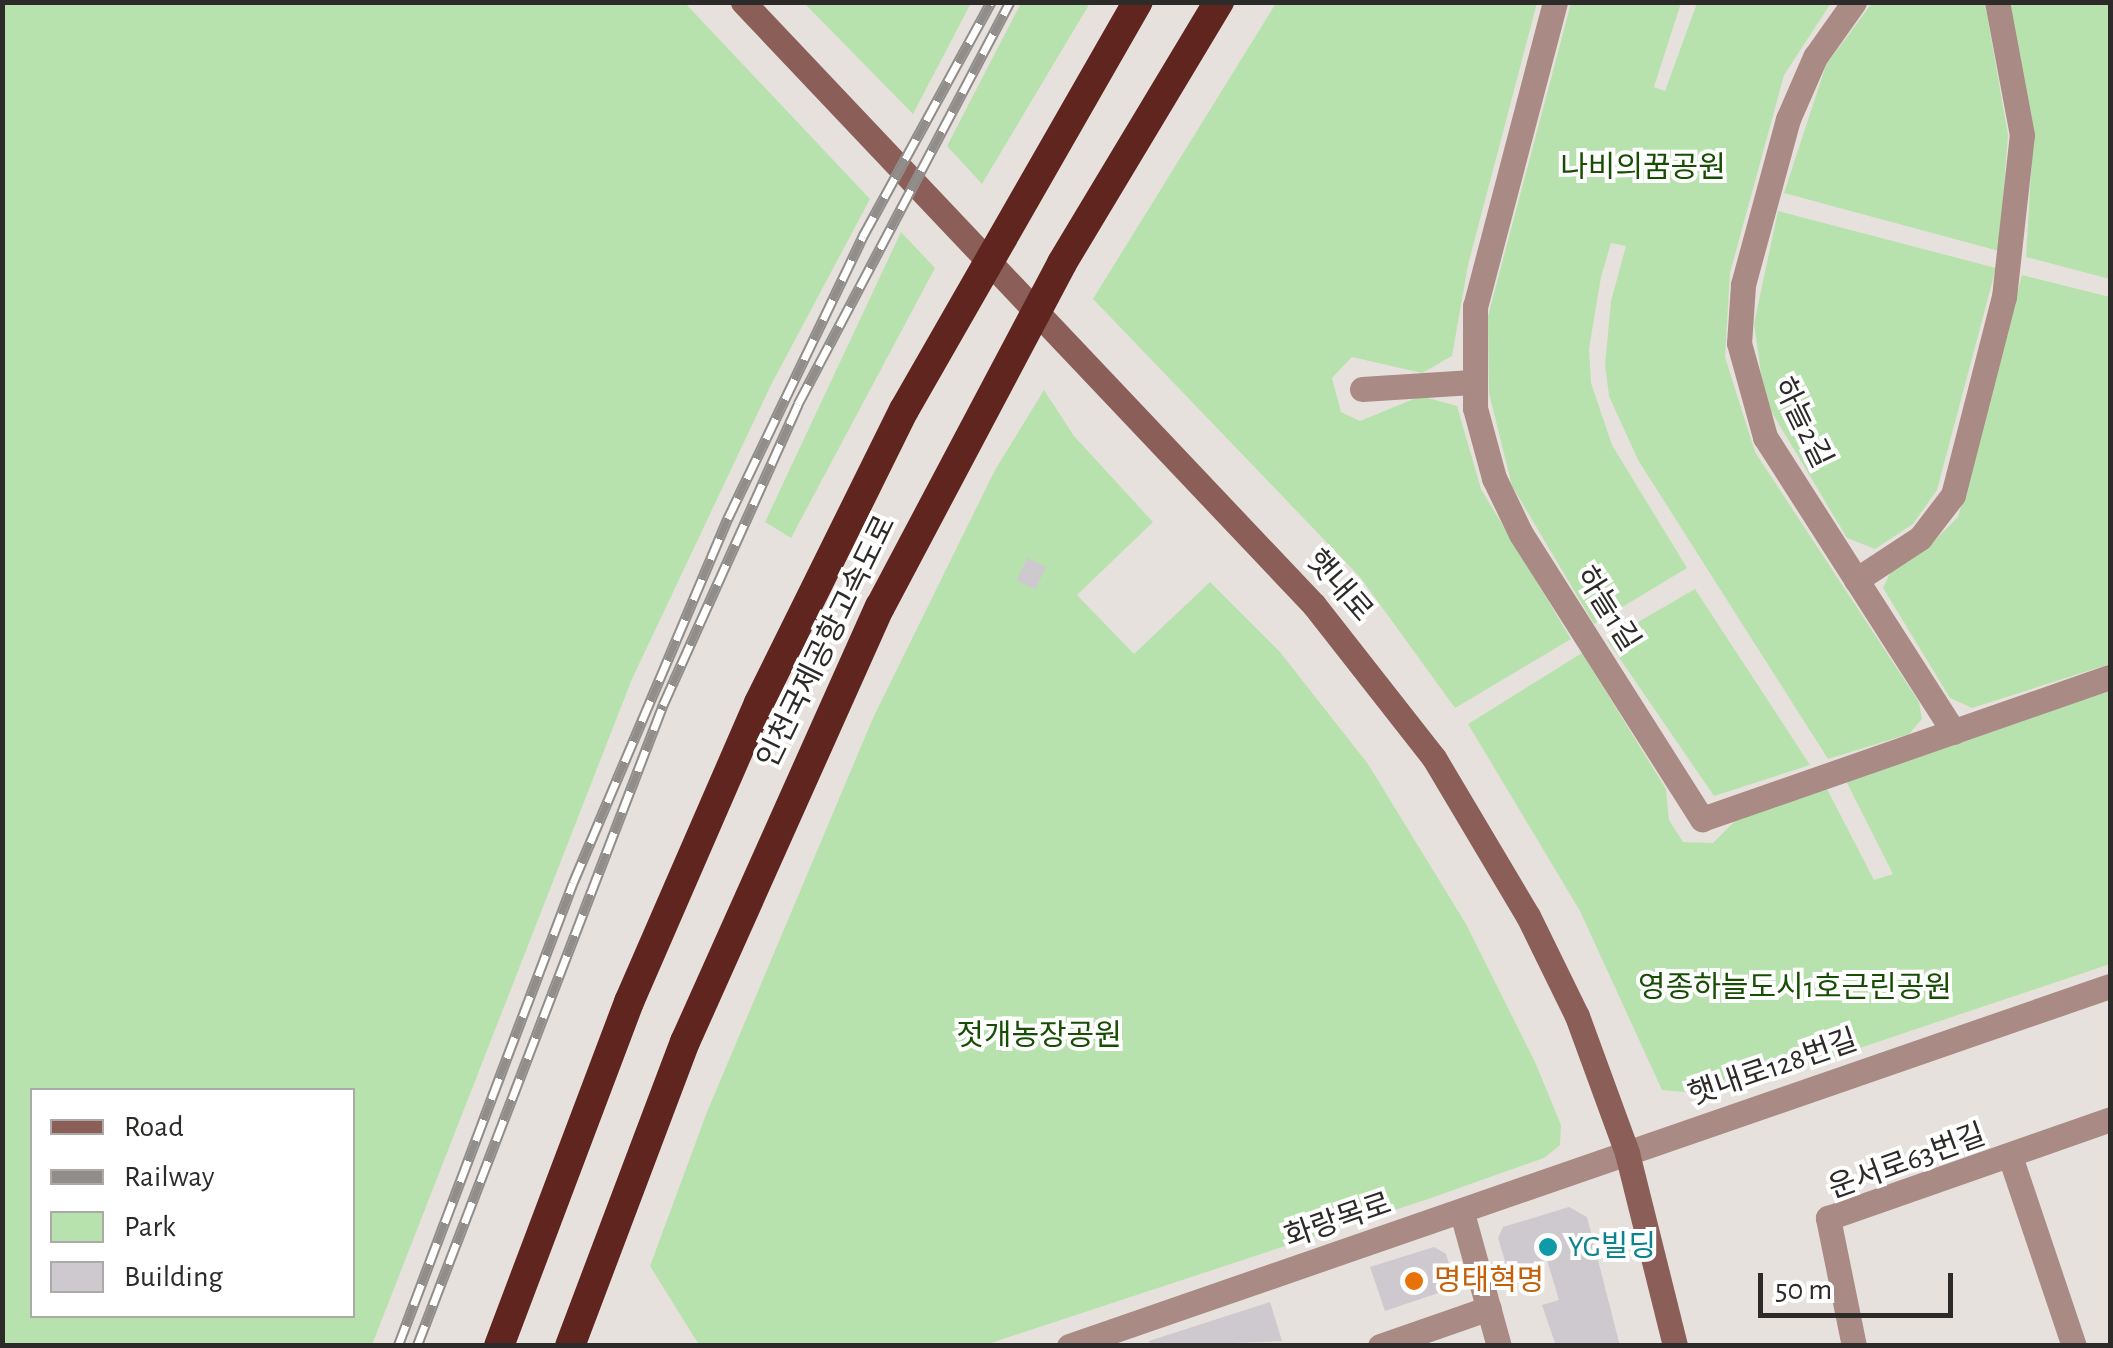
<!DOCTYPE html>
<html>
<head>
<meta charset="utf-8">
<style>
  body { margin:0 }
  #map { position:relative; width:2113px; height:1348px; overflow:hidden; background:#e7e1dd; font-family:"Alegreya Sans","Noto Sans KR",sans-serif }
  div>[style] { position:absolute }
  [style*='--x'] { left:calc(var(--x)*1px); top:calc(var(--y)*1px); width:calc(var(--w)*1px); rotate:calc(var(--a)*1deg) }
  .green>* { inset:0; background:#b8e2ad }
  .building>* { inset:0; background:#cdc9cf; transform-origin:0 0 }
  .street>* { height:25px; margin:-12.5px; padding:0 12.5px; transform-origin:12.5px; border-radius:12.5px; background:#a98a84 }
  .secondary>* { height:25px; margin:-12.5px; padding:0 12.5px; transform-origin:12.5px; border-radius:12.5px; background:#8b5f58 }
  .highway>* { height:30px; margin:-15px; padding:0 15px; transform-origin:15px; border-radius:15px; background:#5f251e }
  .rail>* { height:11px; margin-top:-5.5px; transform-origin:0; background:repeating-linear-gradient(90deg,#fff 0 22px,#918d8a 0 44px); box-sizing:border-box; border-block:2px solid #918d8a }
  .dots>* { width:28px; height:28px; translate:-50% -50%; box-sizing:border-box; border:5px solid #fff; border-radius:50% }
  span { translate:-50% -50%; white-space:nowrap; text-align:center; line-height:1.15; -webkit-text-stroke:8px #fff; paint-order:stroke }
  .park-label { font-size:30px; color:#174e03 }
  .street-label { font-size:30px; color:#2d2b29 }
  .culture-label { font-size:30px; color:#0d838f }
  .left { translate:0 -50%; text-align:left }
  .food-label { font-size:30px; color:#c56008 }
  .frame { position:absolute; inset:0; border:5px solid #2d2b29; pointer-events:none }
  .legend { position:absolute; left:30px; top:1088px; width:325px; height:230px; box-sizing:border-box; background:#fff; border:2px solid #abaaa9; margin:0; padding:12px 18px; list-style:none; font-size:30px; color:#2d2b29 }
  .legend li { display:flex; align-items:center; gap:20px; height:50px }
  .legend b { width:50px; border:2px solid #abaaa9 }
  .scale { position:absolute; left:1758px; top:1273px; width:195px; height:45px; box-sizing:border-box; border:5px solid #2d2b29; border-top:0; padding-left:12px; font-size:30px; line-height:35px; white-space:nowrap; color:#2d2b29; -webkit-text-stroke:8px #fff; paint-order:stroke }
</style>
</head>
<body>
<div id="map">
  <div class="green">
    <i style="clip-path:polygon(evenodd,3px 2px,685px 3px,870px 199px,771px 385px,632px 679px,372px 1345px,3px 1345px,3px 2px,32px 1090px,352px 1090px,352px 1316px,32px 1316px,32px 1090px)"></i>
    <i style="clip-path:polygon(804px 3px,971px 3px,913px 114px)"></i>
    <i style="clip-path:polygon(1021px 3px,1090px 3px,982px 184px,947px 146px)"></i>
    <i style="clip-path:polygon(1276px 3px,1537px 3px,1468px 265px,1452px 356px,1422px 373px,1352px 357px,1332px 378px,1341px 412px,1360px 421px,1421px 396px,1457px 406px,1481px 489px,1571px 639px,1455px 708px,1360px 577px,1093px 299px)"></i>
    <i style="clip-path:polygon(1571px 3px,1681px 3px,1654px 87px,1665px 91px,1697px 3px,1831px 3px,1784px 75px,1730px 273px,1725px 357px,1755px 452px,1919px 702px,1922px 719px,1909px 734px,1828px 759px,1638px 460px,1609px 396px,1605px 365px,1611px 301px,1626px 246px,1611px 243px,1601px 277px,1589px 349px,1591px 383px,1612px 445px,1687px 568px,1594px 624px,1512px 486px,1489px 393px,1488px 316px)"></i>
    <i style="clip-path:polygon(1872px 3px,1985px 3px,2008px 135px,1999px 251px,1784px 193px,1826px 65px)"></i>
    <i style="clip-path:polygon(2008px 3px,2110px 3px,2110px 279px,2026px 257px,2033px 138px)"></i>
    <i style="clip-path:polygon(1778px 211px,1996px 268px,1937px 490px,1913px 524px,1875px 549px,1847px 538px,1765px 401px,1754px 324px)"></i>
    <i style="clip-path:polygon(901px 232px,935px 268px,791px 538px,765px 522px)"></i>
    <i style="clip-path:polygon(2022px 275px,2110px 297px,2110px 664px,1972px 708px,1950px 698px,1883px 588px,1891px 571px,1925px 550px,1958px 517px)"></i>
    <i style="clip-path:polygon(1044px 390px,1074px 436px,1153px 522px,1077px 595px,1134px 654px,1210px 582px,1280px 652px,1368px 764px,1466px 924px,1535px 1062px,1561px 1125px,1560px 1145px,1544px 1158px,1431px 1198px,985px 1345px,699px 1345px,650px 1266px,707px 1112px,873px 718px,995px 470px)"></i>
    <i style="clip-path:polygon(1695px 589px,1810px 765px,1714px 796px,1607px 640px)"></i>
    <i style="clip-path:polygon(1582px 653px,1666px 789px,1669px 820px,1683px 842px,1713px 843px,1736px 820px,1827px 789px,1874px 880px,1893px 874px,1846px 781px,2110px 688px,2110px 964px,1812px 1064px,1756px 1070px,1684px 1092px,1662px 1090px,1580px 911px,1468px 724px)"></i>
  </div>
  <div class="building">
    <i style="left:1027px;top:558px;width:21px;height:25px;rotate:25deg"></i>
    <i style="clip-path:polygon(1569px 1207px,1587px 1217px,1620px 1346px,1556px 1346px,1542px 1305px,1559px 1300px,1547px 1260px,1508px 1271px,1498px 1238px,1503px 1227px)"></i>
    <i style="clip-path:polygon(1434px 1247px,1446px 1254px,1456px 1287px,1385px 1311px,1370px 1267px)"></i>
    <i style="clip-path:polygon(1270px 1302px,1282px 1341px,1150px 1346px,1149px 1341px)"></i>
  </div>
  <div class="street">
    <i style="--x:1555;--y:2;--w:314;--a:104.7"></i>
    <i style="--x:1475;--y:306;--w:102;--a:90"></i>
    <i style="--x:1475;--y:408;--w:73;--a:74.8"></i>
    <i style="--x:1494;--y:478;--w:62;--a:64.3"></i>
    <i style="--x:1521;--y:534;--w:338;--a:57.6"></i>
    <i style="--x:1702;--y:819;--w:432;--a:-19.2"></i>
    <i style="--x:1854;--y:2;--w:67;--a:125.3"></i>
    <i style="--x:1815;--y:57;--w:68;--a:113.5"></i>
    <i style="--x:1788;--y:119;--w:172;--a:105.2"></i>
    <i style="--x:1743;--y:285;--w:58;--a:93.9"></i>
    <i style="--x:1739;--y:343;--w:98;--a:74.5"></i>
    <i style="--x:1765;--y:437;--w:350;--a:57.4"></i>
    <i style="--x:1362;--y:389;--w:110;--a:-3.6"></i>
    <i style="--x:1856;--y:580;--w:77;--a:-33.3"></i>
    <i style="--x:1920;--y:538;--w:54;--a:-52.5"></i>
    <i style="--x:1953;--y:495;--w:204;--a:-75.6"></i>
    <i style="--x:2004;--y:297;--w:163;--a:-83.7"></i>
    <i style="--x:2022;--y:135;--w:135;--a:-100.6"></i>
    <i style="--x:2011;--y:1159;--w:197;--a:71.4"></i>
    <i style="--x:1462;--y:1213;--w:138;--a:74.5"></i>
    <i style="--x:1069;--y:1346;--w:1101;--a:-19.08"></i>
    <i style="--x:1380;--y:1346;--w:115;--a:-19.2"></i>
    <i style="--x:1854;--y:1346;--w:131;--a:-101.5"></i>
    <i style="--x:1828;--y:1218;--w:299;--a:-19.3"></i>
  </div>
  <div class="secondary">
    <i style="--x:743;--y:2;--w:830;--a:46.56"></i>
    <i style="--x:1314;--y:605;--w:194;--a:51.9"></i>
    <i style="--x:1434;--y:758;--w:184;--a:59.3"></i>
    <i style="--x:1528;--y:916;--w:111;--a:63.9"></i>
    <i style="--x:1577;--y:1016;--w:146;--a:69.9"></i>
    <i style="--x:1627;--y:1153;--w:199;--a:76"></i>
  </div>
  <div class="highway">
    <i style="--x:499;--y:1346;--w:368;--a:-69.3"></i>
    <i style="--x:629;--y:1002;--w:326;--a:-66.5"></i>
    <i style="--x:759;--y:703;--w:327;--a:-63.7"></i>
    <i style="--x:904;--y:410;--w:470;--a:-60.2"></i>
    <i style="--x:570;--y:1346;--w:325;--a:-69.3"></i>
    <i style="--x:685;--y:1042;--w:477;--a:-65.9"></i>
    <i style="--x:880;--y:607;--w:389;--a:-62.1"></i>
    <i style="--x:1062;--y:263;--w:305;--a:-59"></i>
  </div>
  <div class="rail">
    <i style="--x:398;--y:1346;--w:495;--a:-69.3"></i>
    <i style="--x:573;--y:883;--w:397;--a:-67"></i>
    <i style="--x:728;--y:518;--w:313;--a:-64.4"></i>
    <i style="--x:863;--y:236;--w:267;--a:-61.3"></i>
    <i style="--x:417;--y:1346;--w:687;--a:-69"></i>
    <i style="--x:663;--y:705;--w:330;--a:-65.8"></i>
    <i style="--x:798;--y:404;--w:454;--a:-62.2"></i>
  </div>
  <div class="dots">
    <i style="left:1548px;top:1247px;background:#0f9aa8"></i>
    <i style="left:1414px;top:1281px;background:#e8710a"></i>
  </div>
  <div class="park-label">
    <span style="left:1643px;top:168px">나비의꿈공원</span>
    <span style="left:1795px;top:988px">영종하늘도시1호근린공원</span>
    <span style="left:1039px;top:1036px">젓개농장공원</span>
  </div>
  <div class="street-label">
    <span style="left:1802px;top:423px;rotate:64deg">하늘2길</span>
    <span style="left:1339px;top:586px;rotate:49deg">햇내로</span>
    <span style="left:1607px;top:609px;rotate:58deg">하늘1길</span>
    <span style="left:827px;top:642px;rotate:-64deg">인천국제공항고속도로</span>
    <span style="left:1773px;top:1068px;rotate:-19deg">햇내로128번길</span>
    <span style="left:1907px;top:1162px;rotate:-20deg">운서로63번길</span>
    <span style="left:1338px;top:1221px;rotate:-19deg">화랑목로</span>
  </div>
  <div class="culture-label">
    <span class="left" style="left:1568px;top:1247px">YG빌딩</span>
  </div>
  <div class="food-label">
    <span class="left" style="left:1434px;top:1281px">명태혁명</span>
  </div>
  <div class="frame"></div>
  <ul class="legend">
  <li><b style="height:12px;background:#8b5f58"></b>Road</li>
  <li><b style="height:12px;background:#918d8a"></b>Railway</li>
  <li><b style="height:28px;background:#b8e2ad"></b>Park</li>
  <li><b style="height:28px;background:#cdc9cf"></b>Building</li>
  </ul>
  <div class="scale">50 m</div>
</div>
</body>
</html>
